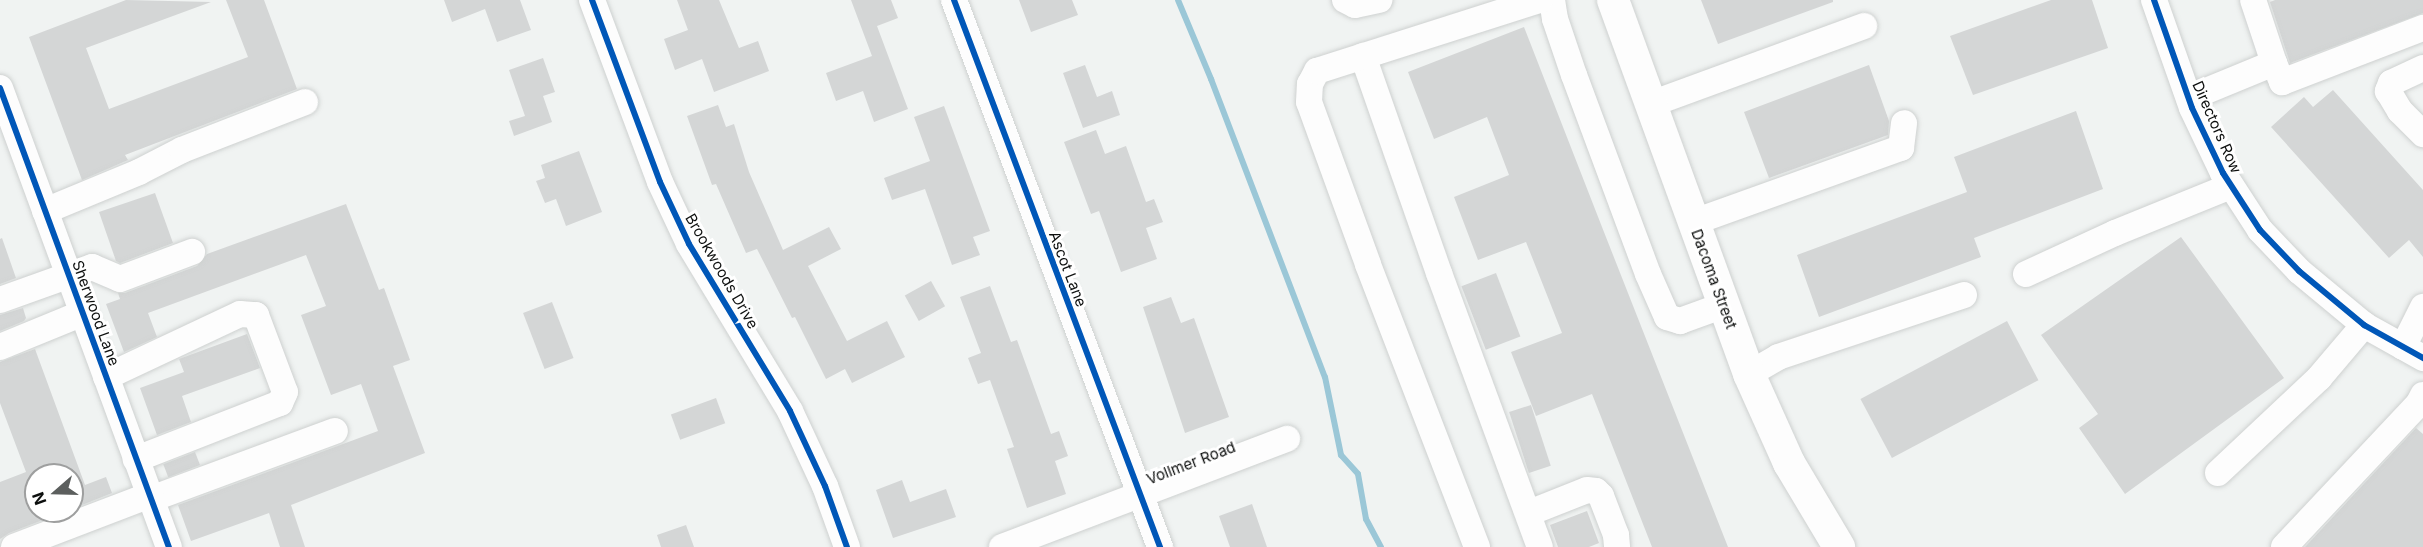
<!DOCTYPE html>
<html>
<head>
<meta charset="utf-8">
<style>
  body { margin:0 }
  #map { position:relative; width:2423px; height:547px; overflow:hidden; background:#f0f3f2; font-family:Inter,sans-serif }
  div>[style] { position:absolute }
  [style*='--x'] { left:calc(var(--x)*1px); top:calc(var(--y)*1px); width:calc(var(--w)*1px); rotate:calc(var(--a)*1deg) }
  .stream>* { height:6px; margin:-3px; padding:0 3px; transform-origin:3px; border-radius:3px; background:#9bc7d7 }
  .building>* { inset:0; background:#d4d6d6; transform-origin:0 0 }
  .roads { filter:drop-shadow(0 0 2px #ced1d0) drop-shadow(0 0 2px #ced1d0) }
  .minor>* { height:26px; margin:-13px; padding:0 13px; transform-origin:13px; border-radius:13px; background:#fdfdfd }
  .major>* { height:32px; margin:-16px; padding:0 16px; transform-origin:16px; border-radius:16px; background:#fdfdfd }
  .cycleway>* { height:6px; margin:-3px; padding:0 3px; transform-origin:3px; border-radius:3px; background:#0057b8 }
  span { translate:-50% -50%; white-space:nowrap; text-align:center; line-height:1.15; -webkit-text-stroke:6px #fff; paint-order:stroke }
  .street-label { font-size:15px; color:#0d0f0e }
  .north { position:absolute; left:24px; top:463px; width:60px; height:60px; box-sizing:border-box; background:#fff; border:2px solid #9e9f9f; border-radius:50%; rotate:250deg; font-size:16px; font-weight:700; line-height:24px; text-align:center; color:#0d0f0e }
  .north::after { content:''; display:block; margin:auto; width:21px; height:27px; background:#5c5f5e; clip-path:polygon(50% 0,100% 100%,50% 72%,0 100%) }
</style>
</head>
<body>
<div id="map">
  <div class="stream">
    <i style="--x:1178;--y:0;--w:86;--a:67.3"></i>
    <i style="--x:1211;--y:79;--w:319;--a:69.1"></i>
    <i style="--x:1325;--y:377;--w:80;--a:78.4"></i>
    <i style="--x:1341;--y:455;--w:25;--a:48"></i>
    <i style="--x:1358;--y:474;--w:46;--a:79.9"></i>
    <i style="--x:1366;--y:519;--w:32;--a:62"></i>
  </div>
  <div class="building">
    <i style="clip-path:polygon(126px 0,211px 2px,86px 48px,109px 109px,248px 57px,226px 0,264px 0,297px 89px,125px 155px,128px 160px,82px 180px,29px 37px)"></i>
    <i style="clip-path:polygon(444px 0,520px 0,531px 30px,497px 42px,485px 9px,452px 22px)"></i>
    <i style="clip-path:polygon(677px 0,719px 0,739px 48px,758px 41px,769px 71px,714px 92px,702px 59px,675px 70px,664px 39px,688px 30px)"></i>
    <i style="clip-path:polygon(851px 0,891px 0,898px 18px,877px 26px,908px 109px,874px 122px,863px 91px,836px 101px,826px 73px,872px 56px)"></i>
    <i style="clip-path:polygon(1019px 0,1072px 0,1078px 15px,1031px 32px)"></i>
    <i style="clip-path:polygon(1701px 0,1833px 0,1833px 2px,1718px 44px)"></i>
    <i style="clip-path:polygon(2051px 0,2092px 0,2108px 48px,1973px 95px,1950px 36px)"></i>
    <i style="clip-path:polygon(2275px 0,2423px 0,2423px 13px,2290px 63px,2270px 2px)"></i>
    <i style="clip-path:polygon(1524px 27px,1602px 227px,1728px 547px,1652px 547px,1592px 394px,1536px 416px,1511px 352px,1562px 333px,1526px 242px,1478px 260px,1454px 197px,1509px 175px,1487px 117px,1434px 139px,1408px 72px)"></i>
    <i style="clip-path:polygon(543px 58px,555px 92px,543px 96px,552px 122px,514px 136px,509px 121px,525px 116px,509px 70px)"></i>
    <i style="clip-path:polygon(1085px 65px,1097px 97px,1112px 91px,1120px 115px,1083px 128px,1063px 73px)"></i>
    <i style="clip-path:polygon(1869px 65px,1889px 121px,1888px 135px,1769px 178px,1744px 112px)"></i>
    <i style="clip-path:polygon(2333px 90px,2423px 190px,2423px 257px,2409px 240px,2389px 258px,2271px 127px,2304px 97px,2313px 107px)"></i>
    <i style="clip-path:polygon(718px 105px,726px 127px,734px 124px,749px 172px,783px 250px,829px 227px,841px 249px,808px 266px,847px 341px,887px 321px,905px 357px,852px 383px,845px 369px,826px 379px,795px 317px,792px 318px,757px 249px,746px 253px,716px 184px,712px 185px,687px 116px)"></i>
    <i style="clip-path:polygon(944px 106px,990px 231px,973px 237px,980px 255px,952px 265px,925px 189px,892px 200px,884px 178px,930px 161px,914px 117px)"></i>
    <i style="clip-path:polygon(2076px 111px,2103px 189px,1974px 238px,1981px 257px,1819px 317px,1797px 255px,1967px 192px,1954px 157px)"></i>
    <i style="clip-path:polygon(1096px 130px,1105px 154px,1126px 146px,1146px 202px,1154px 199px,1163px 222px,1146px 228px,1157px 259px,1121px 272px,1099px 211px,1091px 214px,1064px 142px)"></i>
    <i style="clip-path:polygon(579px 151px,602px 212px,566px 226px,556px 199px,545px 203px,536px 181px,545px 178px,541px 165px)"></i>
    <i style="clip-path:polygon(155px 193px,173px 243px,120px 263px,116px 261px,99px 212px)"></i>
    <i style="clip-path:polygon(346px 204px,379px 290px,384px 288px,410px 360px,393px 366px,425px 453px,291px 505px,305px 547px,280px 547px,269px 513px,191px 541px,178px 505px,378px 431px,361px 384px,331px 395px,301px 315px,326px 306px,306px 255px,148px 313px,157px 337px,124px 352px,106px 304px,120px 299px,118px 293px,125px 293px,197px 266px,207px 254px)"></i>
    <i style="clip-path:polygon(2181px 237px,2284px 378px,2125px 494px,2079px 428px,2098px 414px,2041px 335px)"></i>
    <i style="clip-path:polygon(2px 238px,16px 278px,0 284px,0 239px)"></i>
    <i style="left:1496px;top:273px;width:68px;height:37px;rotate:69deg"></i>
    <i style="left:931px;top:281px;width:29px;height:30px;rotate:61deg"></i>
    <i style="clip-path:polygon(990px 286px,1011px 342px,1017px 340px,1051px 434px,1059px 431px,1068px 456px,1055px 461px,1066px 494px,1027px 508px,1007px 449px,1014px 447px,990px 380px,978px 384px,968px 358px,981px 353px,960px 297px)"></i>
    <i style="clip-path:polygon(1171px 297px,1181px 323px,1194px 318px,1229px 417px,1185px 433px,1143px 307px)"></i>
    <i style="left:552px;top:302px;width:60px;height:31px;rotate:69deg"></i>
    <i style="clip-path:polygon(23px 308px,26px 318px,24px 321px,0 331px,0 315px)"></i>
    <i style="left:2007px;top:321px;width:67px;height:166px;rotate:62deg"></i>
    <i style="clip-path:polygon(247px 334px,260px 368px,182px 396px,191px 422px,157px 435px,140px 388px,184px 372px,179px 359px)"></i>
    <i style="clip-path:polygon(35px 349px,85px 485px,106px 477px,112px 493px,72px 509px,72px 475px,36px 475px,36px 511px,66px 511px,9px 533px,0 539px,0 482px,26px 472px,0 403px,0 362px)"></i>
    <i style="left:716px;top:398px;width:27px;height:48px;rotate:70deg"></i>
    <i style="left:1531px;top:405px;width:64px;height:23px;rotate:72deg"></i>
    <i style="clip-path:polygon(2416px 428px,2423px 434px,2423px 547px,2305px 547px)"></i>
    <i style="left:195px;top:452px;width:14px;height:34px;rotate:69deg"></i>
    <i style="clip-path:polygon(902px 480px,910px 502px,946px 489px,956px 517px,893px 538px,876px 490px)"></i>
    <i style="clip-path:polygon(1252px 504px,1267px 547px,1230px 547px,1219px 516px)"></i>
    <i style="clip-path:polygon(1587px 511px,1599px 543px,1589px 547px,1558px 547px,1550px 525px)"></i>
    <i style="clip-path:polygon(686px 525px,694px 547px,661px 547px,657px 535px)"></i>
  </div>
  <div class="roads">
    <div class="minor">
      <i style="--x:592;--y:0;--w:194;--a:69.5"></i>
      <i style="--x:660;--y:182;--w:68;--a:64.9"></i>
      <i style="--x:689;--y:244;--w:195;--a:58.8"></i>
      <i style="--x:790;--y:411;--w:83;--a:65"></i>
      <i style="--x:825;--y:486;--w:65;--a:70.2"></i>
      <i style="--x:954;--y:0;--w:585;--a:69.36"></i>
      <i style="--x:1345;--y:0;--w:11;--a:27"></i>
      <i style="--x:1355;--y:5;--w:25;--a:-12"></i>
      <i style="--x:1552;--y:0;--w:19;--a:81"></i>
      <i style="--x:1555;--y:19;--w:59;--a:71.3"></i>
      <i style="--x:1574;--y:75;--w:212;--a:69.6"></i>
      <i style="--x:1648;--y:274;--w:47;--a:66.2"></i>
      <i style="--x:1667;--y:317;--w:14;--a:17"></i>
      <i style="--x:1680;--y:321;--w:47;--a:-20"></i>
      <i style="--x:2154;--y:0;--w:114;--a:70.6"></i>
      <i style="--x:2192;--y:108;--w:72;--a:64.5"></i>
      <i style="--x:2223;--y:173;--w:68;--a:57"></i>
      <i style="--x:2260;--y:230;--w:57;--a:46.4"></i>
      <i style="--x:2299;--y:271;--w:85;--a:39.7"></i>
      <i style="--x:2364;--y:325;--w:68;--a:29.2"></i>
      <i style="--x:1363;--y:56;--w:230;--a:70.7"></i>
      <i style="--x:1439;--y:273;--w:292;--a:69.8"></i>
      <i style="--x:2274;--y:63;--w:21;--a:67"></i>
      <i style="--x:2282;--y:82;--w:151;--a:-21"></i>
      <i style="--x:2423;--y:68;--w:35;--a:155"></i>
      <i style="--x:2391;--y:83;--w:9;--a:111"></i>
      <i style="--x:2388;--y:91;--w:23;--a:59"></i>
      <i style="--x:2400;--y:111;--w:33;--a:45"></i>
      <i style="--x:0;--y:88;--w:489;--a:69.8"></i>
      <i style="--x:2189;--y:98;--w:92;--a:-22.4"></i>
      <i style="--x:2274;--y:63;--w:66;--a:-108.4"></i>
      <i style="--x:1651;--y:104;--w:227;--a:-20.1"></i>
      <i style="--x:45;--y:211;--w:102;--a:-22.5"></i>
      <i style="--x:139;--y:172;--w:48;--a:-27.1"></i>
      <i style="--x:182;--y:150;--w:132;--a:-21.3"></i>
      <i style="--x:1694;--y:222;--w:220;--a:-19.7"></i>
      <i style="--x:1901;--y:148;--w:25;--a:-83"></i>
      <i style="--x:2026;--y:274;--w:98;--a:-24.7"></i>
      <i style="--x:2115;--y:233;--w:125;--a:-22.1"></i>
      <i style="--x:0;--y:300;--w:98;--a:-19.7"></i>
      <i style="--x:92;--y:267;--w:30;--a:23"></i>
      <i style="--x:120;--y:279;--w:77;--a:-20.6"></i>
      <i style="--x:0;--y:347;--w:90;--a:-22.3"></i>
      <i style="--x:2403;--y:347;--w:45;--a:-63.4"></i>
      <i style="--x:1749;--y:374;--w:34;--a:-30"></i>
      <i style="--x:1778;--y:357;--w:196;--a:-18.4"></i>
      <i style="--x:106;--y:377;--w:148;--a:-25.2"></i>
      <i style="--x:240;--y:314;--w:16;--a:4"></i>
      <i style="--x:256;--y:315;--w:82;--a:69.4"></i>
      <i style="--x:285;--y:392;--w:12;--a:114"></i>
      <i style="--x:280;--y:403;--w:155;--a:158.7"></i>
      <i style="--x:2218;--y:473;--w:139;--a:-43.2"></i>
      <i style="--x:2319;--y:378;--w:70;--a:-49.7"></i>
      <i style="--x:151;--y:499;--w:196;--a:-20.3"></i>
      <i style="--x:1529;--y:513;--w:62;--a:-21.6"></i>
      <i style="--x:1587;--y:490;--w:9;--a:6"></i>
      <i style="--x:1596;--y:491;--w:7;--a:45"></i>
      <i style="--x:1601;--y:496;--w:42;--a:69"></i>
      <i style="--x:1616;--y:535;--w:12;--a:85"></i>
      <i style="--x:14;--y:547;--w:146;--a:-20.9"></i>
      <i style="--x:1002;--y:547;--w:305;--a:-20.8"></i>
      <i style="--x:1477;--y:547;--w:303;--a:-111.1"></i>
      <i style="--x:1368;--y:264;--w:172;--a:-110"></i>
      <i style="--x:1309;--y:102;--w:18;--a:-87"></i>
      <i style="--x:1310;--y:84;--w:15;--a:-62"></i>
      <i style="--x:1317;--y:71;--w:234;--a:-17.7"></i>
      <i style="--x:2284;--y:547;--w:197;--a:-46.8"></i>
      <i style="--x:2419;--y:403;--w:9;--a:-63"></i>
    </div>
    <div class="major">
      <i style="--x:1613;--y:0;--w:398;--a:70"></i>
      <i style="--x:1749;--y:374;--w:98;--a:65.8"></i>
      <i style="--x:1789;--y:463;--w:98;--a:59.2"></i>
    </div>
  </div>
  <div class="cycleway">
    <i style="--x:592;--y:0;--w:194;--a:69.5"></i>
    <i style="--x:660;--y:182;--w:68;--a:64.9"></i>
    <i style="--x:689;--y:244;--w:195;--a:58.8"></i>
    <i style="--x:790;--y:411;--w:83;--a:65"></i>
    <i style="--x:825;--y:486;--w:65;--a:70.2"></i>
    <i style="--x:954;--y:0;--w:585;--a:69.36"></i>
    <i style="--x:2154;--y:0;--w:114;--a:70.6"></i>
    <i style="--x:2192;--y:108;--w:72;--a:64.5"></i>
    <i style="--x:2223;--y:173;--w:68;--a:57"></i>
    <i style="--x:2260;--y:230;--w:57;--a:46.4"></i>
    <i style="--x:2299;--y:271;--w:85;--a:39.7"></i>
    <i style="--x:2364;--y:325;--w:68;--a:29.2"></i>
    <i style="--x:0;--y:88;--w:489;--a:69.8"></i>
  </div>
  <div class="street-label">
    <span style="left:2217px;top:127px;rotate:66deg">Directors Row</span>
    <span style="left:1068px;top:269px;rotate:69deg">Ascot Lane</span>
    <span style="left:722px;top:271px;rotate:60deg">Brookwoods Drive</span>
    <span style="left:1714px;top:279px;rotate:70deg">Dacoma Street</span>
    <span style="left:96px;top:313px;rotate:70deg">Sherwood Lane</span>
    <span style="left:1191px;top:463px;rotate:-21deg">Vollmer Road</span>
  </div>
  <div class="north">N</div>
</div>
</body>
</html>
